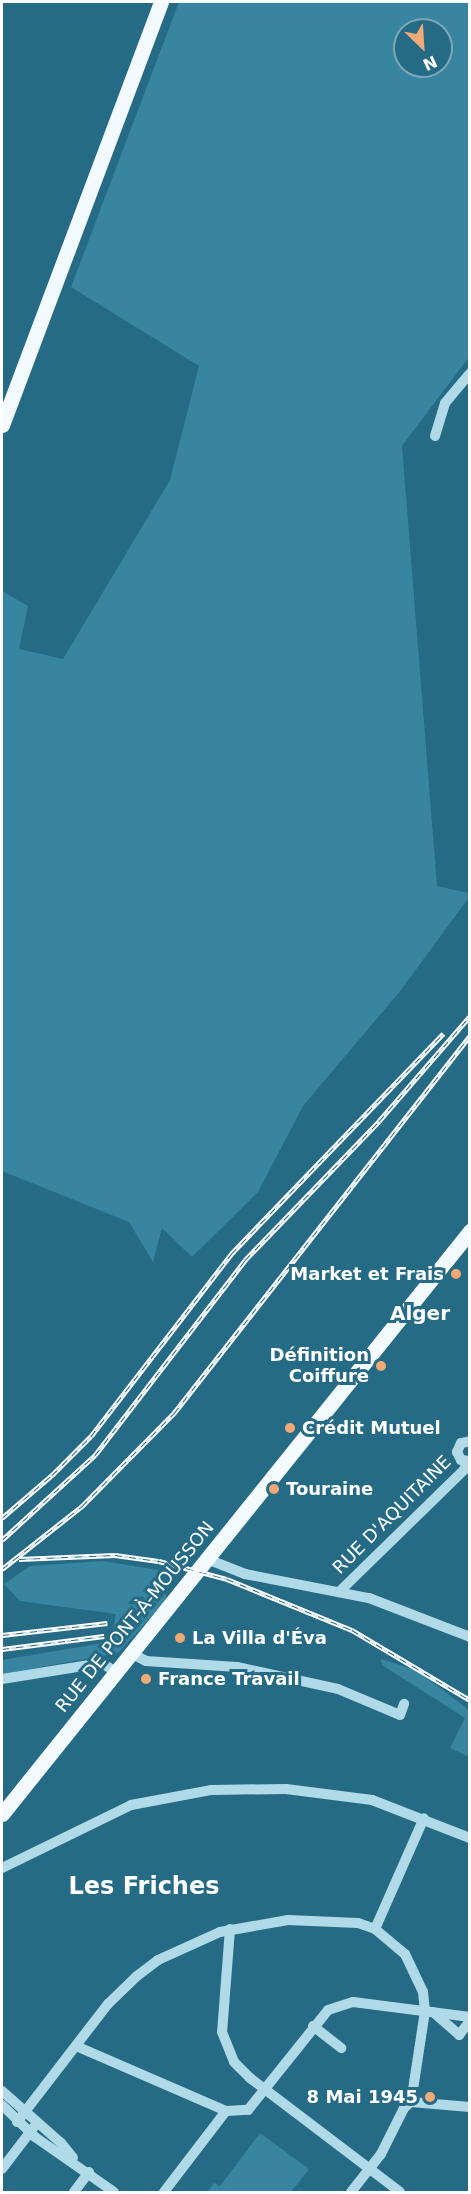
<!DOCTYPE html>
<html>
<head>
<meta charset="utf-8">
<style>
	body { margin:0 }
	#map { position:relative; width:471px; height:2194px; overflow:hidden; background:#266b85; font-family:"DejaVu Sans",sans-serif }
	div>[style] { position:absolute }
	.green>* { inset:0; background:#3885a1 }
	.minor>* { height:10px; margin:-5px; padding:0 5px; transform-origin:5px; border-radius:5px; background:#b1dae8 }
	.major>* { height:15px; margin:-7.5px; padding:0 7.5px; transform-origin:7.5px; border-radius:7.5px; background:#f3fafe }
	.rail>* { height:4.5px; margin-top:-2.25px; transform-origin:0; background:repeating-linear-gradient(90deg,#266b85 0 7px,#fff 0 14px); box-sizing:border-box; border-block:2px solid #fff }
	.dots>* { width:16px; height:16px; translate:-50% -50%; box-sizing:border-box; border:3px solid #266b85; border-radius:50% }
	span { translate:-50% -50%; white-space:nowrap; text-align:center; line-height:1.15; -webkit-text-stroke:6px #266b85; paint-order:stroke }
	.poi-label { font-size:18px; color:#fff; font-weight:700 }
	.right { translate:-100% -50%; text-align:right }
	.left { translate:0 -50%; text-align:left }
	.street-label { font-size:18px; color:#fff }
	.neighbourhood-label { font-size:20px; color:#fff; font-weight:700 }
	.district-label { font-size:24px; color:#fff; font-weight:700 }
	.frame { position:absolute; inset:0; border:3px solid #fff; pointer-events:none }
	.north { position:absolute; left:393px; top:18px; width:60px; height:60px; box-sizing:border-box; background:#266b85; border:2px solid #7da6b6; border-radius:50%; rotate:155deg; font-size:16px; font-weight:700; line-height:24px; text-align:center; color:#fff }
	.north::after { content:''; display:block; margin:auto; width:21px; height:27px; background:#f1aa76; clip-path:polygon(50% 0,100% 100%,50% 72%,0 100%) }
</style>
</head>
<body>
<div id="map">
	<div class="green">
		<i style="clip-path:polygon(evenodd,179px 2px,469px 2px,469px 357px,402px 446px,437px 886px,469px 893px,470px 896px,401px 990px,303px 1106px,258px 1192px,192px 1257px,162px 1228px,153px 1262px,129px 1222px,2px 1171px,2px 591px,28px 606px,19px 649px,63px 659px,170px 480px,199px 366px,71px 287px,179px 2px,405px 30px,441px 30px,441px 66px,405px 66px,405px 30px)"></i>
		<i style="clip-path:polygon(103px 1561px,158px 1570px,167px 1599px,118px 1653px,2px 1674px,2px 1660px,110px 1642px,116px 1614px,20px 1601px,4px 1584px,30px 1566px)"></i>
		<i style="clip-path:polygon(381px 1659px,416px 1670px,469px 1710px,469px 1757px,450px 1748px,465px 1718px,382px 1665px)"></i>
		<i style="clip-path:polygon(260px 2133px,309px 2169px,291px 2192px,207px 2192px,214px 2183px,220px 2186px)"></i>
	</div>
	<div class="minor">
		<i style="left:435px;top:436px;width:34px;rotate:-73deg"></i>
		<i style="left:445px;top:403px;width:39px;rotate:-50deg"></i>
		<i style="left:470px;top:1441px;width:9px;rotate:167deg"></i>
		<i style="left:461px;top:1443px;width:10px;rotate:114deg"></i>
		<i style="left:457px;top:1452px;width:9px;rotate:63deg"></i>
		<i style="left:461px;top:1460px;width:9px;rotate:6deg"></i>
		<i style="left:207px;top:1559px;width:41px;rotate:21.5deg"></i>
		<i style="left:245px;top:1574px;width:126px;rotate:11deg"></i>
		<i style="left:369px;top:1598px;width:108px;rotate:21.1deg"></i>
		<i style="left:340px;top:1591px;width:173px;rotate:-44.3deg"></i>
		<i style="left:464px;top:1470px;width:9px;rotate:-72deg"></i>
		<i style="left:131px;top:1653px;width:17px;rotate:28deg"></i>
		<i style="left:146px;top:1661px;width:91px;rotate:3.8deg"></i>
		<i style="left:237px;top:1667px;width:103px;rotate:12.3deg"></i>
		<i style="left:338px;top:1689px;width:67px;rotate:22.8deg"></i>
		<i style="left:400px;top:1715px;width:12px;rotate:-70deg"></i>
		<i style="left:2px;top:1679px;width:101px;rotate:-9.1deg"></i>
		<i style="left:102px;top:1663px;width:17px;rotate:33deg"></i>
		<i style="left:2px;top:1868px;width:144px;rotate:-26deg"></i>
		<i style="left:131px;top:1805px;width:81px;rotate:-10.6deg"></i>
		<i style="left:211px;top:1790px;width:75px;rotate:-0.8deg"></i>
		<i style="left:286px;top:1789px;width:87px;rotate:7.3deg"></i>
		<i style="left:372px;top:1800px;width:105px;rotate:21.2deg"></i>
		<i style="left:230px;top:1929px;width:103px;rotate:94.4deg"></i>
		<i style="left:222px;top:2032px;width:32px;rotate:68deg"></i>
		<i style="left:234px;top:2062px;width:23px;rotate:45deg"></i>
		<i style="left:250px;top:2078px;width:188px;rotate:37.2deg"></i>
		<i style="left:375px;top:1929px;width:121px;rotate:-66.2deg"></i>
		<i style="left:433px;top:2012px;width:35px;rotate:41deg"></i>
		<i style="left:459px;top:2035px;width:18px;rotate:-52deg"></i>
		<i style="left:313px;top:2026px;width:36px;rotate:38deg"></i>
		<i style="left:76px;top:2046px;width:163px;rotate:23.4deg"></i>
		<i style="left:2px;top:2091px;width:79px;rotate:41.4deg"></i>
		<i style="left:61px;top:2143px;width:19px;rotate:51deg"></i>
		<i style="left:411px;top:2102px;width:59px;rotate:4.8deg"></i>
		<i style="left:2px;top:2105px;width:46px;rotate:44.1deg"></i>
		<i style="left:35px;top:2137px;width:96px;rotate:34.8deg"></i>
		<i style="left:17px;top:2122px;width:149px;rotate:-52.4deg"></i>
		<i style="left:108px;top:2004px;width:40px;rotate:-44deg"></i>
		<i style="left:137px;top:1976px;width:26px;rotate:-37deg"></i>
		<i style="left:158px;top:1960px;width:68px;rotate:-24.3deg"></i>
		<i style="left:220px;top:1932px;width:69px;rotate:-10deg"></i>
		<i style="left:288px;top:1920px;width:70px;rotate:2.5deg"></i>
		<i style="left:358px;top:1923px;width:18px;rotate:19deg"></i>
		<i style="left:375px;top:1929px;width:39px;rotate:40deg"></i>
		<i style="left:405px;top:1954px;width:42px;rotate:64.7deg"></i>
		<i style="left:423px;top:1992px;width:19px;rotate:84deg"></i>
		<i style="left:425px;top:2011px;width:92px;rotate:98.7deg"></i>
		<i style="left:2px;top:2169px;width:53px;rotate:-52.7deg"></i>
		<i style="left:74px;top:2192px;width:25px;rotate:-53deg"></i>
		<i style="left:164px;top:2192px;width:102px;rotate:-52.6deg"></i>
		<i style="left:226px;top:2111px;width:22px;rotate:-3deg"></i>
		<i style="left:248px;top:2110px;width:128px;rotate:-51.3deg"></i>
		<i style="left:328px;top:2010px;width:26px;rotate:-18deg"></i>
		<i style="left:353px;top:2002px;width:118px;rotate:7.3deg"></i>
		<i style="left:351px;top:2192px;width:48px;rotate:-51.7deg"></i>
		<i style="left:381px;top:2154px;width:51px;rotate:-63.4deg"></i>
		<i style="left:404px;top:2108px;width:9px;rotate:-41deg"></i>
	</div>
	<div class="major">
		<i style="left:2px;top:425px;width:452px;rotate:-69.4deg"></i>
		<i style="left:2px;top:1814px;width:748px;rotate:-51.24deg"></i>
	</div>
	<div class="rail">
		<i style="left:2px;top:1518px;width:66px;rotate:-40.7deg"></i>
		<i style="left:52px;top:1475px;width:55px;rotate:-45deg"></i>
		<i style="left:91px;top:1436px;width:230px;rotate:-52.4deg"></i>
		<i style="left:231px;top:1254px;width:306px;rotate:-46.1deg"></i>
		<i style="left:2px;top:1540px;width:126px;rotate:-42.4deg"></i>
		<i style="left:95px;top:1455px;width:246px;rotate:-52.4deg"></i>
		<i style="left:245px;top:1260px;width:193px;rotate:-46deg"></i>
		<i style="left:379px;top:1121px;width:139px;rotate:-49.1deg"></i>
		<i style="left:19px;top:1559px;width:96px;rotate:-2.4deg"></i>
		<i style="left:115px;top:1555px;width:44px;rotate:7.8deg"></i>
		<i style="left:159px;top:1561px;width:70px;rotate:14.8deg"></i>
		<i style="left:227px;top:1579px;width:135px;rotate:22.2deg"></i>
		<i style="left:352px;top:1630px;width:137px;rotate:30.7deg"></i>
		<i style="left:2px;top:1569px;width:102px;rotate:-38.2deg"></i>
		<i style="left:82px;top:1506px;width:131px;rotate:-45.3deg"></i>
		<i style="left:174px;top:1413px;width:479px;rotate:-51.9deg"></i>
		<i style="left:2px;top:1635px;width:106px;rotate:-6.5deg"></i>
		<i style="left:2px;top:1649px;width:103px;rotate:-7.3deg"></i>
	</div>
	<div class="dots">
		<i style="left:456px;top:1274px;background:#f1aa76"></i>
		<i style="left:381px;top:1366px;background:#f1aa76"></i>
		<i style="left:290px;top:1428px;background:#f1aa76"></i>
		<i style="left:274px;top:1489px;background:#f1aa76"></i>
		<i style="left:180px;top:1638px;background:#f1aa76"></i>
		<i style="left:146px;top:1679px;background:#f1aa76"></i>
		<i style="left:430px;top:2097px;background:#f1aa76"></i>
	</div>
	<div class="poi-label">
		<span class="right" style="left:444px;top:1274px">Market et Frais</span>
		<span class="right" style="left:369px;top:1366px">Définition<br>Coiffure</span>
		<span class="left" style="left:302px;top:1428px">Crédit Mutuel</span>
		<span class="left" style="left:286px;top:1489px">Touraine</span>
		<span class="left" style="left:192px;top:1638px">La Villa d'Éva</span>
		<span class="left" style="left:158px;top:1679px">France Travail</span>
		<span class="right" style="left:418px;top:2097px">8 Mai 1945</span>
	</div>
	<div class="street-label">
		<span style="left:392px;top:1515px;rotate:-45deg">RUE D'AQUITAINE</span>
		<span style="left:135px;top:1617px;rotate:-51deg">RUE DE PONT-À-MOUSSON</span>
	</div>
	<div class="neighbourhood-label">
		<span style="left:420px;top:1313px">Alger</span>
	</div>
	<div class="district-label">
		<span style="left:144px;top:1887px">Les Friches</span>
	</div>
	<div class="frame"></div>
	<div class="north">N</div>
</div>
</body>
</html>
